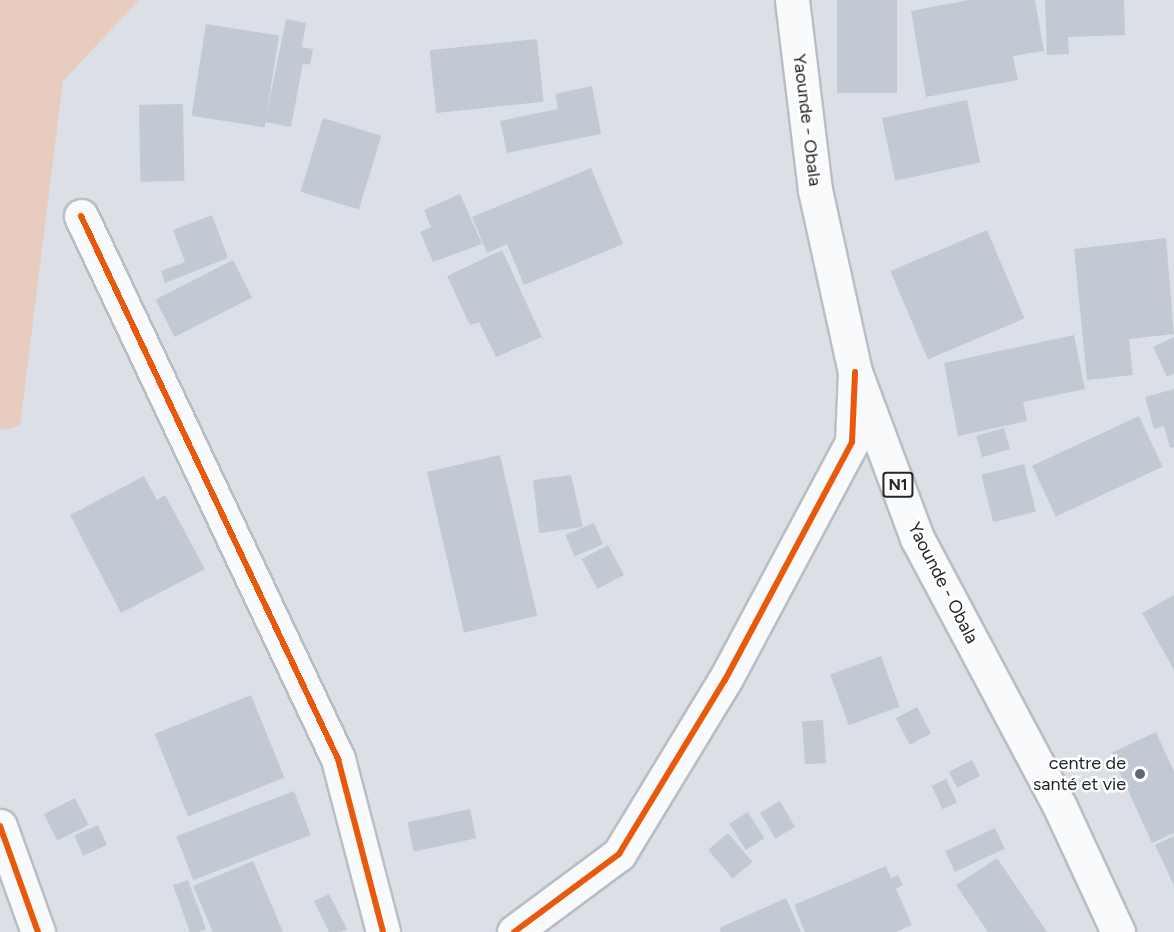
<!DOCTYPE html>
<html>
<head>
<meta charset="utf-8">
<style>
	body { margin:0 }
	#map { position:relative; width:1174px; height:932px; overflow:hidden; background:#dae0e6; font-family:Figtree,sans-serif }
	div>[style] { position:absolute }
	.green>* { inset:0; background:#e9ccc0 }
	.building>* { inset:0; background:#c1cad3; transform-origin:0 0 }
	.roads { filter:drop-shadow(2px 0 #babec3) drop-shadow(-2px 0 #babec3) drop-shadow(0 2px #babec3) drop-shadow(0 -2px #babec3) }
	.street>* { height:33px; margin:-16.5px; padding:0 16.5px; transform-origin:16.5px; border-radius:16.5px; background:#f9fafb }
	.highway>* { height:33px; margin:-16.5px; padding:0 16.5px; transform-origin:16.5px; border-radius:16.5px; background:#f9fafb }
	.cycleway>* { height:6px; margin:-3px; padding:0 3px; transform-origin:3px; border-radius:3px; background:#e8590c }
	.dots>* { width:16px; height:16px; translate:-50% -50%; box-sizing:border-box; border:3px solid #fff; border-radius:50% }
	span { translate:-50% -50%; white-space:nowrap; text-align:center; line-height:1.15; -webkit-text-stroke:5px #fff; paint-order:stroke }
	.shield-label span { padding:2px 4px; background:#fff; border:2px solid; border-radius:4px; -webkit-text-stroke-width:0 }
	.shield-label { font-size:16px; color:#22262a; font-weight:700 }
	.street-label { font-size:18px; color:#22262a }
	.poi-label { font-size:18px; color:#22262a }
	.right { translate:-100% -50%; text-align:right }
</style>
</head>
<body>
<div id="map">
	<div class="green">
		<i style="clip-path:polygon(0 0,139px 0,63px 81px,20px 426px,0 430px)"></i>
	</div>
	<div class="building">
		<i style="left:837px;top:0;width:60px;height:93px"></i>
		<i style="clip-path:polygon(969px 0,1035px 0,1044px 51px,1013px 56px,1018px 80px,926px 97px,911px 11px)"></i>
		<i style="clip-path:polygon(1045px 0,1124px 0,1125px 35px,1068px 37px,1069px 54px,1047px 55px)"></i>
		<i style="clip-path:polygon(286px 19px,306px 23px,302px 47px,313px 49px,310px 65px,303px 63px,291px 127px,265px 122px)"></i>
		<i style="left:206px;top:24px;width:74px;height:93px;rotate:9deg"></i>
		<i style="left:537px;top:39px;width:63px;height:108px;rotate:84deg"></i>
		<i style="clip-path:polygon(592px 86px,601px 134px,507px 153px,500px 121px,558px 109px,555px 94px)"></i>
		<i style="left:967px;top:100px;width:64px;height:87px;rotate:78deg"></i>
		<i style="left:183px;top:104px;width:77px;height:44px;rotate:89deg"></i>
		<i style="left:323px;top:118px;width:61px;height:77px;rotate:17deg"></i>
		<i style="clip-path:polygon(591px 168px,623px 244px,524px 285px,507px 244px,487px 253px,472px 217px)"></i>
		<i style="clip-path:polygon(460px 194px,482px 244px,433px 262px,420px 232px,431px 227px,424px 210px)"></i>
		<i style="clip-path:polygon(212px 215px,228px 258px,165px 283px,161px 271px,185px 262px,173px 230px)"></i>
		<i style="left:987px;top:230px;width:96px;height:105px;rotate:67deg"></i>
		<i style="clip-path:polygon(1166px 238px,1174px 334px,1129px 339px,1133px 375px,1087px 380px,1074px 249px)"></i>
		<i style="clip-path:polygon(502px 250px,542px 337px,496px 357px,479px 322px,470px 325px,447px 276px)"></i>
		<i style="left:233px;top:260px;width:42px;height:87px;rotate:63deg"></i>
		<i style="clip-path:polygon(1074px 335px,1085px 389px,1023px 402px,1027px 421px,958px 436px,944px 363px)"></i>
		<i style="clip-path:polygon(1174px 337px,1174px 373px,1167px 377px,1153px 347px)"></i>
		<i style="clip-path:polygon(1174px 389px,1174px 447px,1170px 448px,1164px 426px,1154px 429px,1145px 397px)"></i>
		<i style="left:1139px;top:416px;width:56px;height:118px;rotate:65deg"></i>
		<i style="left:1004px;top:428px;width:22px;height:29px;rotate:74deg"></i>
		<i style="left:500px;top:455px;width:165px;height:75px;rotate:77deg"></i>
		<i style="left:1024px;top:464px;width:49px;height:44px;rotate:76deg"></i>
		<i style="clip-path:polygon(571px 475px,583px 527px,539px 533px,533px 480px)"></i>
		<i style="clip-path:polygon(144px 476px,157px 500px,165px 495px,205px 569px,121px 613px,70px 515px)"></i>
		<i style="left:594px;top:523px;width:23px;height:31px;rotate:67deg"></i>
		<i style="left:608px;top:545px;width:34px;height:30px;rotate:62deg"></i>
		<i style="clip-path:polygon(1174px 595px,1174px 670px,1142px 613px)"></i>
		<i style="left:881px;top:656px;width:54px;height:54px;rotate:70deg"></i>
		<i style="left:251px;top:695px;width:89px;height:104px;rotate:68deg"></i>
		<i style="left:917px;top:707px;width:30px;height:24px;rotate:62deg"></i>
		<i style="left:823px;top:720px;width:43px;height:21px;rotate:86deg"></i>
		<i style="clip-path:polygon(1156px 732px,1174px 772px,1174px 833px,1152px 843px,1111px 753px)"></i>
		<i style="left:972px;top:760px;width:18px;height:26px;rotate:63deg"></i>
		<i style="left:946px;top:779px;width:26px;height:16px;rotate:65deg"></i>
		<i style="left:294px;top:791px;width:47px;height:126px;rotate:69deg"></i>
		<i style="left:75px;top:798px;width:30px;height:35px;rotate:63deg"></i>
		<i style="left:780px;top:801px;width:30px;height:23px;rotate:60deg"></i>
		<i style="left:470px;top:809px;width:30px;height:64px;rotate:78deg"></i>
		<i style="left:748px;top:812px;width:31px;height:22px;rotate:58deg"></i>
		<i style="left:98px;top:825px;width:22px;height:26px;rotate:66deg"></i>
		<i style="left:995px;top:828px;width:23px;height:55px;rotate:65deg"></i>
		<i style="left:728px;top:833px;width:38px;height:26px;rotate:50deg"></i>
		<i style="clip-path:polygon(1174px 836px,1174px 886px,1155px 845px)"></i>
		<i style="clip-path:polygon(997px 858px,1047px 932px,988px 932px,956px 885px)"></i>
		<i style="clip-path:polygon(253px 861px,283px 932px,213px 932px,193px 886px)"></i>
		<i style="clip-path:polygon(886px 866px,891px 878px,898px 875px,903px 885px,896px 889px,912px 925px,896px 932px,805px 932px,794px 905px)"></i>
		<i style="clip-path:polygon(188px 880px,206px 929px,199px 932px,190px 932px,173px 885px)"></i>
		<i style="clip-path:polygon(329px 894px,347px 929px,341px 932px,329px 932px,314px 901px)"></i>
		<i style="clip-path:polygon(786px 898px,801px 932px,721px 932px,719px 928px)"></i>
	</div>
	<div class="roads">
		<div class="street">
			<i style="left:81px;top:216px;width:601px;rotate:64.67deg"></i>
			<i style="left:338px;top:759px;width:179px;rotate:75.4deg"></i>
			<i style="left:0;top:826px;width:113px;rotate:70.3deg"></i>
			<i style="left:514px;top:932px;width:131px;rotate:-36.6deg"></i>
			<i style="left:619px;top:854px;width:204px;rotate:-58.7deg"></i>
			<i style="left:725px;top:680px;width:270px;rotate:-61.9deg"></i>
			<i style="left:852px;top:442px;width:70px;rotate:-87.5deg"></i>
		</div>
		<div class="highway">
			<i style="left:792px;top:0;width:191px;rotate:83.1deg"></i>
			<i style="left:815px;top:190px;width:186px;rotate:77.6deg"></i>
			<i style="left:855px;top:372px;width:177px;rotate:69.5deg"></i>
			<i style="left:917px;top:538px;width:305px;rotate:62deg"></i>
			<i style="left:1060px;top:807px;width:138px;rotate:65.1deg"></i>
		</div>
	</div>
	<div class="cycleway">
		<i style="left:81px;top:216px;width:601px;rotate:64.67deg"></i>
		<i style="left:338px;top:759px;width:179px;rotate:75.4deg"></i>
		<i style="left:0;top:826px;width:113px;rotate:70.3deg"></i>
		<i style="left:514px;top:932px;width:131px;rotate:-36.6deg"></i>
		<i style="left:619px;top:854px;width:204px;rotate:-58.7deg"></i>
		<i style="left:725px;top:680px;width:270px;rotate:-61.9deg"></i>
		<i style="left:852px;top:442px;width:70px;rotate:-87.5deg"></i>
	</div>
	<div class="dots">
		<i style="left:1140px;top:774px;background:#62676c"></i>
	</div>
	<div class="shield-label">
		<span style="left:898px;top:485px">N1</span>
	</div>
	<div class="street-label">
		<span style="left:807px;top:120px;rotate:83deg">Yaounde - Obala</span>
		<span style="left:943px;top:583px;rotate:63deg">Yaounde - Obala</span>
	</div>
	<div class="poi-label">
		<span class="right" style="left:1126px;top:774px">centre de<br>santé et vie</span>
	</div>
</div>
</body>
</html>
